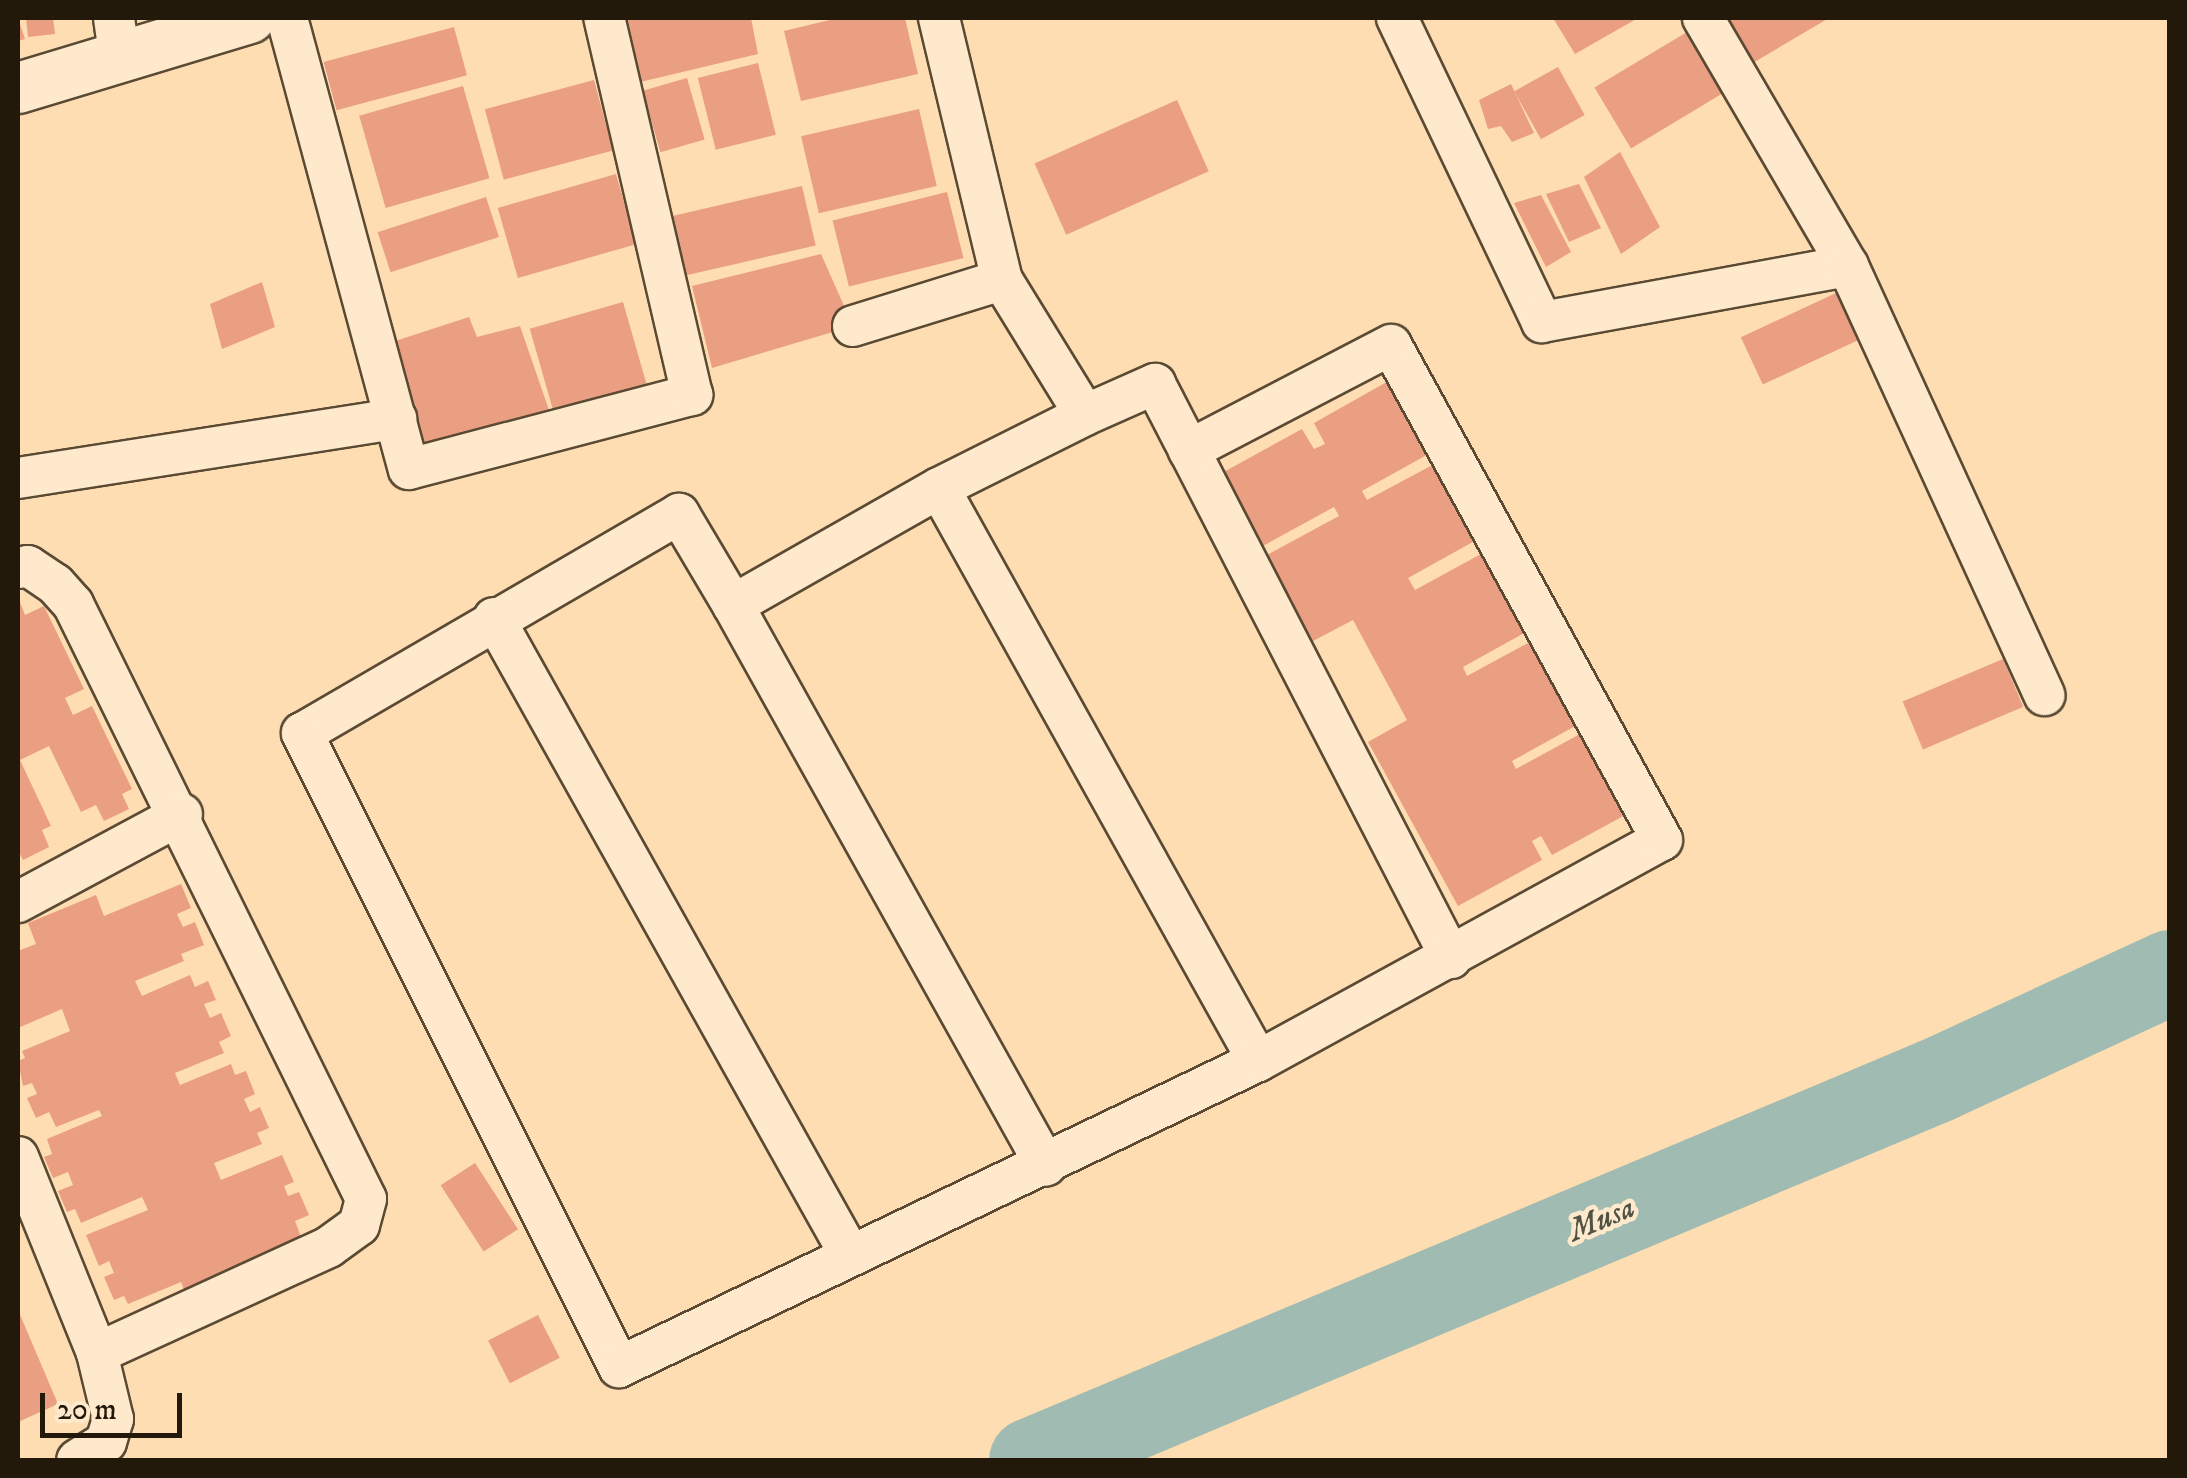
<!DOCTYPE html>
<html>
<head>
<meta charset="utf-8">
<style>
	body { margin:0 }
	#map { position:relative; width:2187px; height:1478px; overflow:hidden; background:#fdddb1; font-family:"IM FELL DW Pica",serif }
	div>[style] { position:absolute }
	.river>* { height:85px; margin:-42.5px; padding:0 42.5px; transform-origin:42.5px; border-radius:42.5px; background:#a0bbb1 }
	.building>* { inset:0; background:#ea9f82; transform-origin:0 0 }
	.roads { filter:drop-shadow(2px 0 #5a4a34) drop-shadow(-2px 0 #5a4a34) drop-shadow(0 2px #5a4a34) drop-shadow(0 -2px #5a4a34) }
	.minor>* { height:40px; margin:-20px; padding:0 20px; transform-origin:20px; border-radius:20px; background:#fee9cc }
	.tertiary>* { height:50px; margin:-25px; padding:0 25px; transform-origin:25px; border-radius:25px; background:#fee9cc }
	span { translate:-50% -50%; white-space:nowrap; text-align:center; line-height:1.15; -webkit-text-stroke:9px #fee9cc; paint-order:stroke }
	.water-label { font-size:32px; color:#4f5245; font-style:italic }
	.frame { position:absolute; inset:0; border:20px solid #23190b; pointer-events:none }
	.scale { position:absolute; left:40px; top:1393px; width:142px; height:45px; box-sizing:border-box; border:5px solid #23190b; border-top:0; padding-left:12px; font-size:30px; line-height:35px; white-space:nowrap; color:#23190b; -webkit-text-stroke:8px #fee9cc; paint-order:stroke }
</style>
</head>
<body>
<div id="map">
	<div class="river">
		<i style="left:1031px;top:1460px;width:982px;rotate:-22.78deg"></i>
		<i style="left:1936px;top:1080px;width:258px;rotate:-24.8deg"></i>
	</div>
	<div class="building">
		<i style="clip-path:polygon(18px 18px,25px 39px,18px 41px)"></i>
		<i style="clip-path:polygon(26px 18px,53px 18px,55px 34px,28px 37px)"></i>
		<i style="clip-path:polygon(620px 18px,751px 18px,758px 54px,636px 83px)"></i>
		<i style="clip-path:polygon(838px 18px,905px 18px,918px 74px,801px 101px,784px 31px)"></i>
		<i style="clip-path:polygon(1553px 18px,1638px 18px,1575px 54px)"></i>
		<i style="clip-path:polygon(1718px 18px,1829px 18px,1746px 67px)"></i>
		<i style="left:454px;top:27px;width:50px;height:135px;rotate:75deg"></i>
		<i style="left:1687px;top:32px;width:71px;height:108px;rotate:59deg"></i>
		<i style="left:758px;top:63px;width:74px;height:62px;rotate:76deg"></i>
		<i style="left:1558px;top:67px;width:55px;height:50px;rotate:61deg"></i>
		<i style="left:687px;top:78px;width:64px;height:46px;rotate:74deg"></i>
		<i style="left:594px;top:80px;width:73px;height:113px;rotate:75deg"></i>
		<i style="clip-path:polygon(1511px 84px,1534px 133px,1512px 142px,1501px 126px,1488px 129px,1479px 100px)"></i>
		<i style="left:463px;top:86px;width:96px;height:108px;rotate:74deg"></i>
		<i style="left:1177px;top:100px;width:78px;height:156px;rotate:66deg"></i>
		<i style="left:919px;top:109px;width:79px;height:121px;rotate:77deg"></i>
		<i style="clip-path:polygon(1620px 152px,1660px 227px,1621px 254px,1584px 177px)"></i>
		<i style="left:616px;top:174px;width:73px;height:123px;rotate:74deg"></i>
		<i style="clip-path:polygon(1579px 184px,1601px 228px,1569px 242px,1546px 194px)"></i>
		<i style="left:802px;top:186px;width:61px;height:134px;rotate:77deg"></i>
		<i style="left:947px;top:192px;width:68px;height:118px;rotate:76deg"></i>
		<i style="clip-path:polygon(1541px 195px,1571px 252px,1546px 267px,1514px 203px)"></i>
		<i style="left:486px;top:197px;width:42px;height:114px;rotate:72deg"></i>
		<i style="clip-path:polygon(821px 254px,853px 326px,712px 368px,692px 286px)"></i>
		<i style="clip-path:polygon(262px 282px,275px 327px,222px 349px,210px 304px)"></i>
		<i style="left:1836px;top:293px;width:52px;height:105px;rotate:65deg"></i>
		<i style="left:623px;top:302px;width:92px;height:97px;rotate:74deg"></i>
		<i style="clip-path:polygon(469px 317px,477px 337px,520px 326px,550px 413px,418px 455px,386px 344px)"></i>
		<i style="clip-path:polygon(1392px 379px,1432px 452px,1362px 491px,1367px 500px,1438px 462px,1480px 538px,1408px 578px,1415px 590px,1492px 548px,1535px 627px,1463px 667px,1467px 676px,1541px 636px,1586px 720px,1512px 761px,1516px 769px,1591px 728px,1636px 809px,1552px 855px,1541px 836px,1532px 841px,1542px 860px,1458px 906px,1368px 742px,1407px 720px,1353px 620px,1313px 641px,1265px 556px,1339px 516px,1334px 507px,1261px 547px,1220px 474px,1302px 429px,1314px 449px,1325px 444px,1314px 423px)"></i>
		<i style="clip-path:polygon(18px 597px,25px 615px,44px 606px,84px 689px,65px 698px,73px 715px,92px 706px,132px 789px,122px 794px,129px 809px,104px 821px,96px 805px,81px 812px,49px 746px,20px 760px,51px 826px,42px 830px,49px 847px,23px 860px,18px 850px)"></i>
		<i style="left:2003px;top:659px;width:52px;height:109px;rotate:67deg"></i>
		<i style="clip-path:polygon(181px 884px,191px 908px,177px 914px,183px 927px,195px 922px,204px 945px,181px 954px,184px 961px,135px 981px,142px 996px,190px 975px,195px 987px,208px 981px,216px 1000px,204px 1004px,210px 1018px,221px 1013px,231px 1036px,219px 1042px,224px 1053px,175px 1073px,180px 1085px,231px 1064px,235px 1075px,246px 1071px,255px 1094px,244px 1099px,250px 1112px,260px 1107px,269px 1128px,257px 1133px,262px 1144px,214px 1163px,221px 1180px,282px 1155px,294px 1182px,284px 1186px,288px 1196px,299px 1192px,309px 1215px,295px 1221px,301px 1237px,258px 1255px,262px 1263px,186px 1295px,181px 1282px,128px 1304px,124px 1296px,114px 1300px,104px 1277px,114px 1273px,109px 1261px,99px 1266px,86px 1235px,148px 1210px,142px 1197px,81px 1223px,75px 1209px,67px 1212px,58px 1191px,73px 1185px,68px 1172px,53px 1178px,44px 1157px,52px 1154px,47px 1139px,102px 1116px,99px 1110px,56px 1127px,49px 1112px,36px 1118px,27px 1098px,37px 1094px,32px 1083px,23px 1086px,18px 1061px,25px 1058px,22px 1051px,70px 1031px,62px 1009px,18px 1028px,18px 951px,36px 944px,28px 923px,96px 895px,104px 916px)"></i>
		<i style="left:475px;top:1163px;width:79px;height:41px;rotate:57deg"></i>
		<i style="clip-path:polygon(18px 1310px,58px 1404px,18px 1422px)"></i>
		<i style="left:538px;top:1315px;width:48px;height:56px;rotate:63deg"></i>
	</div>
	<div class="roads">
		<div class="minor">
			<i style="left:114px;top:18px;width:35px;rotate:82deg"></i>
			<i style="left:287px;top:18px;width:467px;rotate:74.9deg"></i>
			<i style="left:409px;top:469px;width:293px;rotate:-14.7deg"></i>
			<i style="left:692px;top:395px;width:387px;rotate:-103.1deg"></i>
			<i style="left:939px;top:18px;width:269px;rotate:76.5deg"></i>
			<i style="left:1002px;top:280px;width:158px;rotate:58.4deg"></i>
			<i style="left:1085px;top:415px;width:77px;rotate:-23.9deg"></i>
			<i style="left:1155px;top:384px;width:646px;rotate:62.72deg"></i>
			<i style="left:1397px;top:18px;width:337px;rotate:64.5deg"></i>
			<i style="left:1542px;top:322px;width:311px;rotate:-10.4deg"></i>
			<i style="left:1703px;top:18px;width:287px;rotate:59.7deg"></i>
			<i style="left:1848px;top:266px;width:472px;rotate:65.4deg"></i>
			<i style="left:853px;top:326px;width:156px;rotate:-17.2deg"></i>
			<i style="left:1085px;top:415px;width:163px;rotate:153.4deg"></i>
			<i style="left:939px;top:488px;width:656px;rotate:60.89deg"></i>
			<i style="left:18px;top:478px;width:383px;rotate:-8.9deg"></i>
			<i style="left:939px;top:488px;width:237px;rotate:150.4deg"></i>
			<i style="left:733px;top:605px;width:106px;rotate:-120.7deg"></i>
			<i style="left:679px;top:514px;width:436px;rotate:149.8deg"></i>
			<i style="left:302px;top:733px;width:709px;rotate:63.43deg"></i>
			<i style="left:619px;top:1367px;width:708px;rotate:-25.59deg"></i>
			<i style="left:1258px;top:1061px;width:460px;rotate:-28.7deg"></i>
			<i style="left:1662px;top:840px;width:564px;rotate:-118.7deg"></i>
			<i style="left:1391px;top:345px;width:228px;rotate:152.5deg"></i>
			<i style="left:18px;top:568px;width:10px;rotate:-11deg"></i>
			<i style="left:28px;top:566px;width:32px;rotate:34deg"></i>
			<i style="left:55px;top:584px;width:27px;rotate:48deg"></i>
			<i style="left:73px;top:604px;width:663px;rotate:63.78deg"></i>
			<i style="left:366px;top:1199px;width:27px;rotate:105deg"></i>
			<i style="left:359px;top:1225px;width:37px;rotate:144deg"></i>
			<i style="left:329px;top:1247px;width:255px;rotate:155.4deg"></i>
			<i style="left:733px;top:605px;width:642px;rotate:60.84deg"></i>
			<i style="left:494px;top:618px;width:727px;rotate:60.79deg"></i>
			<i style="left:18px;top:902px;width:186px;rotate:-28.2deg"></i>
			<i style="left:18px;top:1157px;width:211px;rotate:68deg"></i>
			<i style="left:97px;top:1353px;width:68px;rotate:76.4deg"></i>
			<i style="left:113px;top:1419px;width:24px;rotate:107deg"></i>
			<i style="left:106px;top:1442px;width:34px;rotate:148deg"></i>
		</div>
		<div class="tertiary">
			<i style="left:18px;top:88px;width:242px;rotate:-16.8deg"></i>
		</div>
	</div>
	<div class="water-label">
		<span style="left:1602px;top:1220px;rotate:-23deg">Musa</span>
	</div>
	<div class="frame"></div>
	<div class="scale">20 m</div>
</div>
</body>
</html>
